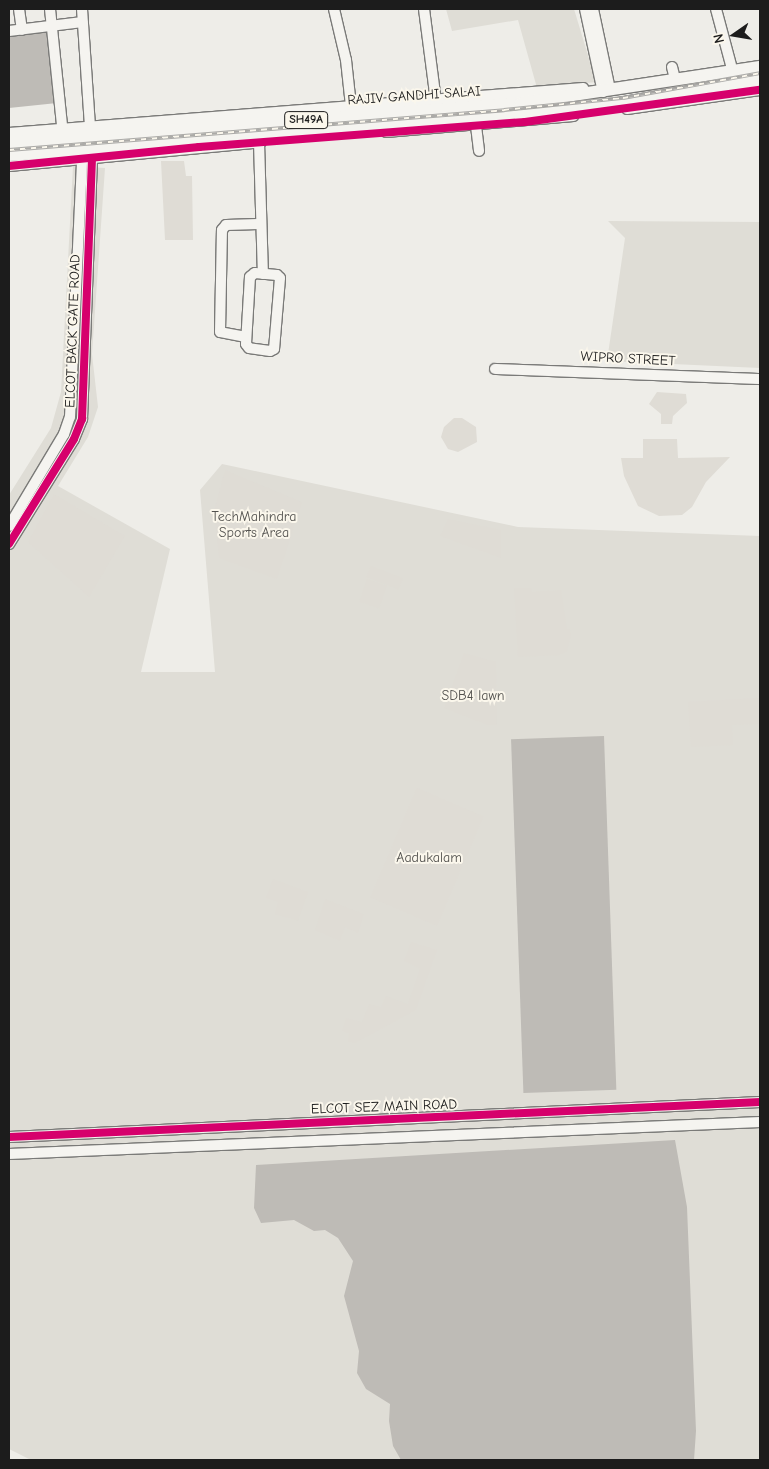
<!DOCTYPE html>
<html>
<head>
<meta charset="utf-8">
<style>
	body { margin:0 }
	#map { position:relative; width:769px; height:1469px; overflow:hidden; background:#eeede8; font-family:"Comic Neue",sans-serif }
	div>[style] { position:absolute }
	.built>* { inset:0; background:#dfddd6 }
	.green>* { inset:0; background:#dfdcd5; transform-origin:0 0 }
	.water>* { inset:0; background:#bebbb6; transform-origin:0 0 }
	.roads { filter:drop-shadow(1px 0 #7a7a78) drop-shadow(-1px 0 #7a7a78) drop-shadow(0 1px #7a7a78) drop-shadow(0 -1px #7a7a78) }
	.minor>* { height:10px; margin:-5px; padding:0 5px; transform-origin:5px; border-radius:5px; background:#f5f4f0 }
	.major>* { height:12px; margin:-6px; padding:0 6px; transform-origin:6px; border-radius:6px; background:#f5f4f0 }
	.rail>* { height:4px; margin-top:-2px; transform-origin:0; background:repeating-linear-gradient(90deg,#fbf7ec 0 5.5px,#abaaa7 0 11px); box-sizing:border-box; border-block:1px solid #abaaa7 }
	.cycleway>* { height:8px; margin:-4px; padding:0 4px; transform-origin:4px; border-radius:4px; background:#d6006c }
	span { translate:-50% -50%; white-space:nowrap; text-align:center; line-height:1.15; -webkit-text-stroke:4px #fbf7ec; paint-order:stroke }
	.shield-label span { padding:1px 4px; background:#fbf7ec; border:1px solid; border-radius:4px; -webkit-text-stroke-width:0 }
	.shield-label { font-size:12px; color:#1c1c1c; font-weight:700 }
	.street-label { font-size:14px; color:#1c1c1c }
	.park-label { font-size:14px; color:#53524f }
	.frame { position:absolute; inset:0; border:10px solid #1c1c1c; pointer-events:none }
	.north { position:absolute; left:709px; top:10px; width:50px; height:50px; -webkit-text-stroke:4px #fbf7ec; paint-order:stroke; rotate:257deg; font-size:14px; font-weight:700; line-height:20px; text-align:center; color:#1c1c1c }
	.north::after { content:''; display:block; margin:auto; width:18px; height:22px; background:#1c1c1c; clip-path:polygon(50% 0,100% 100%,50% 72%,0 100%) }
</style>
</head>
<body>
<div id="map">
	<div class="built">
		<i style="clip-path:polygon(446px 9px,574px 9px,596px 82px,537px 88px,518px 20px,452px 31px)"></i>
		<i style="clip-path:polygon(73px 166px,105px 168px,92px 354px,98px 407px,88px 437px,58px 486px,170px 549px,141px 672px,215px 672px,200px 490px,222px 464px,518px 527px,760px 536px,760px 1460px,31px 1460px,9px 1449px,9px 495px,51px 428px,61px 392px)"></i>
		<i style="clip-path:polygon(608px 221px,760px 222px,760px 368px,607px 361px,625px 238px)"></i>
	</div>
	<div class="green">
		<i style="clip-path:polygon(161px 161px,184px 161px,186px 176px,192px 176px,193px 240px,165px 240px)"></i>
		<i style="clip-path:polygon(657px 392px,686px 394px,687px 403px,673px 416px,672px 424px,661px 424px,661px 414px,649px 404px)"></i>
		<i style="clip-path:polygon(454px 418px,462px 418px,476px 427px,477px 442px,458px 452px,448px 449px,441px 437px,444px 427px)"></i>
		<i style="clip-path:polygon(643px 439px,677px 439px,678px 458px,730px 457px,706px 482px,692px 507px,682px 515px,659px 516px,638px 506px,624px 476px,621px 458px,643px 458px)"></i>
		<i style="clip-path:polygon(225px 470px,302px 502px,277px 579px,219px 558px,214px 511px)"></i>
		<i style="clip-path:polygon(54px 494px,125px 536px,89px 597px,28px 542px)"></i>
		<i style="clip-path:polygon(448px 519px,501px 530px,501px 558px,440px 536px)"></i>
		<i style="left:371px;top:566px;width:34px;height:12px;rotate:21deg"></i>
		<i style="left:367px;top:579px;width:21px;height:24px;rotate:19deg"></i>
		<i style="clip-path:polygon(514px 588px,531px 588px,532px 592px,561px 590px,567px 629px,570px 629px,571px 635px,567px 651px,560px 655px,518px 657px)"></i>
		<i style="clip-path:polygon(464px 653px,496px 662px,497px 725px,488px 725px,444px 708px)"></i>
		<i style="clip-path:polygon(760px 698px,760px 724px,732px 725px,733px 745px,691px 747px,688px 702px)"></i>
		<i style="left:417px;top:788px;width:72px;height:119px;rotate:23deg"></i>
		<i style="clip-path:polygon(273px 879px,308px 892px,298px 921px,275px 914px,278px 902px,266px 898px)"></i>
		<i style="clip-path:polygon(325px 899px,364px 914px,358px 933px,345px 927px,340px 941px,315px 930px)"></i>
		<i style="clip-path:polygon(411px 942px,437px 950px,416px 1010px,355px 1043px,348px 1041px,349px 1034px,342px 1030px,346px 1018px,362px 1022px,369px 1004px,381px 1007px,386px 996px,408px 1004px,420px 969px,404px 961px)"></i>
	</div>
	<div class="water">
		<i style="clip-path:polygon(50px 30px,57px 103px,9px 108px,9px 34px)"></i>
		<i style="left:604px;top:736px;width:354px;height:93px;rotate:88deg"></i>
		<i style="clip-path:polygon(675px 1140px,687px 1207px,696px 1431px,694px 1460px,401px 1460px,393px 1446px,389px 1421px,390px 1404px,366px 1389px,357px 1373px,359px 1351px,344px 1296px,353px 1261px,338px 1238px,325px 1230px,314px 1231px,294px 1220px,261px 1223px,254px 1208px,256px 1165px)"></i>
	</div>
	<div class="roads">
		<div class="minor">
			<i style="left:19px;top:9px;width:21px;rotate:82deg"></i>
			<i style="left:50px;top:9px;width:127px;rotate:84.1deg"></i>
			<i style="left:82px;top:9px;width:118px;rotate:86.1deg"></i>
			<i style="left:334px;top:9px;width:52px;rotate:76.8deg"></i>
			<i style="left:346px;top:60px;width:55px;rotate:83.8deg"></i>
			<i style="left:424px;top:9px;width:93px;rotate:82.6deg"></i>
			<i style="left:585px;top:9px;width:85px;rotate:77.8deg"></i>
			<i style="left:593px;top:9px;width:78px;rotate:78.1deg"></i>
			<i style="left:716px;top:9px;width:58px;rotate:75deg"></i>
			<i style="left:9px;top:31px;width:74px;rotate:-7deg"></i>
			<i style="left:672px;top:67px;width:8px;rotate:76deg"></i>
			<i style="left:627px;top:109px;width:134px;rotate:-8.1deg"></i>
			<i style="left:476px;top:126px;width:25px;rotate:83deg"></i>
			<i style="left:386px;top:132px;width:188px;rotate:-4.9deg"></i>
			<i style="left:9px;top:133px;width:576px;rotate:-4.48deg"></i>
			<i style="left:259px;top:142px;width:132px;rotate:88.3deg"></i>
			<i style="left:9px;top:166px;width:253px;rotate:-5.4deg"></i>
			<i style="left:255px;top:273px;width:22px;rotate:5deg"></i>
			<i style="left:277px;top:275px;width:4px;rotate:45deg"></i>
			<i style="left:280px;top:278px;width:71px;rotate:94.8deg"></i>
			<i style="left:274px;top:349px;width:4px;rotate:153deg"></i>
			<i style="left:270px;top:351px;width:21px;rotate:-172deg"></i>
			<i style="left:249px;top:348px;width:5px;rotate:-127deg"></i>
			<i style="left:246px;top:344px;width:67px;rotate:-86.6deg"></i>
			<i style="left:250px;top:277px;width:6px;rotate:-39deg"></i>
			<i style="left:246px;top:337px;width:26px;rotate:-169deg"></i>
			<i style="left:220px;top:332px;width:102px;rotate:-88.9deg"></i>
			<i style="left:222px;top:230px;width:6px;rotate:-51deg"></i>
			<i style="left:226px;top:225px;width:32px;rotate:-2deg"></i>
			<i style="left:495px;top:369px;width:265px;rotate:2.2deg"></i>
			<i style="left:9px;top:526px;width:107px;rotate:-59.1deg"></i>
			<i style="left:64px;top:434px;width:18px;rotate:-71deg"></i>
			<i style="left:70px;top:417px;width:256px;rotate:-87.3deg"></i>
			<i style="left:9px;top:544px;width:123px;rotate:-58.2deg"></i>
			<i style="left:74px;top:439px;width:22px;rotate:-68deg"></i>
			<i style="left:82px;top:419px;width:260px;rotate:-87.8deg"></i>
			<i style="left:9px;top:1137px;width:752px;rotate:-2.67deg"></i>
			<i style="left:9px;top:1154px;width:752px;rotate:-2.44deg"></i>
		</div>
		<div class="major">
			<i style="left:9px;top:143px;width:514px;rotate:-4.47deg"></i>
			<i style="left:521px;top:103px;width:242px;rotate:-8.6deg"></i>
			<i style="left:9px;top:155px;width:501px;rotate:-4.35deg"></i>
			<i style="left:509px;top:117px;width:99px;rotate:-6.4deg"></i>
			<i style="left:607px;top:106px;width:155px;rotate:-9.6deg"></i>
		</div>
	</div>
	<div class="rail">
		<i style="left:9px;top:150px;width:497px;rotate:-4.6deg"></i>
		<i style="left:504px;top:110px;width:120px;rotate:-5.8deg"></i>
		<i style="left:623px;top:98px;width:139px;rotate:-10.3deg"></i>
	</div>
	<div class="cycleway">
		<i style="left:9px;top:166px;width:191px;rotate:-5.7deg"></i>
		<i style="left:199px;top:147px;width:327px;rotate:-4.4deg"></i>
		<i style="left:525px;top:122px;width:237px;rotate:-7.8deg"></i>
		<i style="left:9px;top:544px;width:123px;rotate:-58.2deg"></i>
		<i style="left:74px;top:439px;width:22px;rotate:-68deg"></i>
		<i style="left:82px;top:419px;width:260px;rotate:-87.8deg"></i>
		<i style="left:9px;top:1137px;width:752px;rotate:-2.67deg"></i>
	</div>
	<div class="shield-label">
		<span style="left:306px;top:120px">SH49A</span>
	</div>
	<div class="street-label">
		<span style="left:414px;top:96px;rotate:-4deg">RAJIV GANDHI SALAI</span>
		<span style="left:73px;top:331px;rotate:-88deg">ELCOT BACK GATE ROAD</span>
		<span style="left:628px;top:359px;rotate:3deg">WIPRO STREET</span>
		<span style="left:384px;top:1107px;rotate:-2deg">ELCOT SEZ MAIN ROAD</span>
	</div>
	<div class="park-label">
		<span style="left:254px;top:525px">TechMahindra<br>Sports Area</span>
		<span style="left:473px;top:696px">SDB4 lawn</span>
		<span style="left:429px;top:858px">Aadukalam</span>
	</div>
	<div class="frame"></div>
	<div class="north">N</div>
</div>
</body>
</html>
